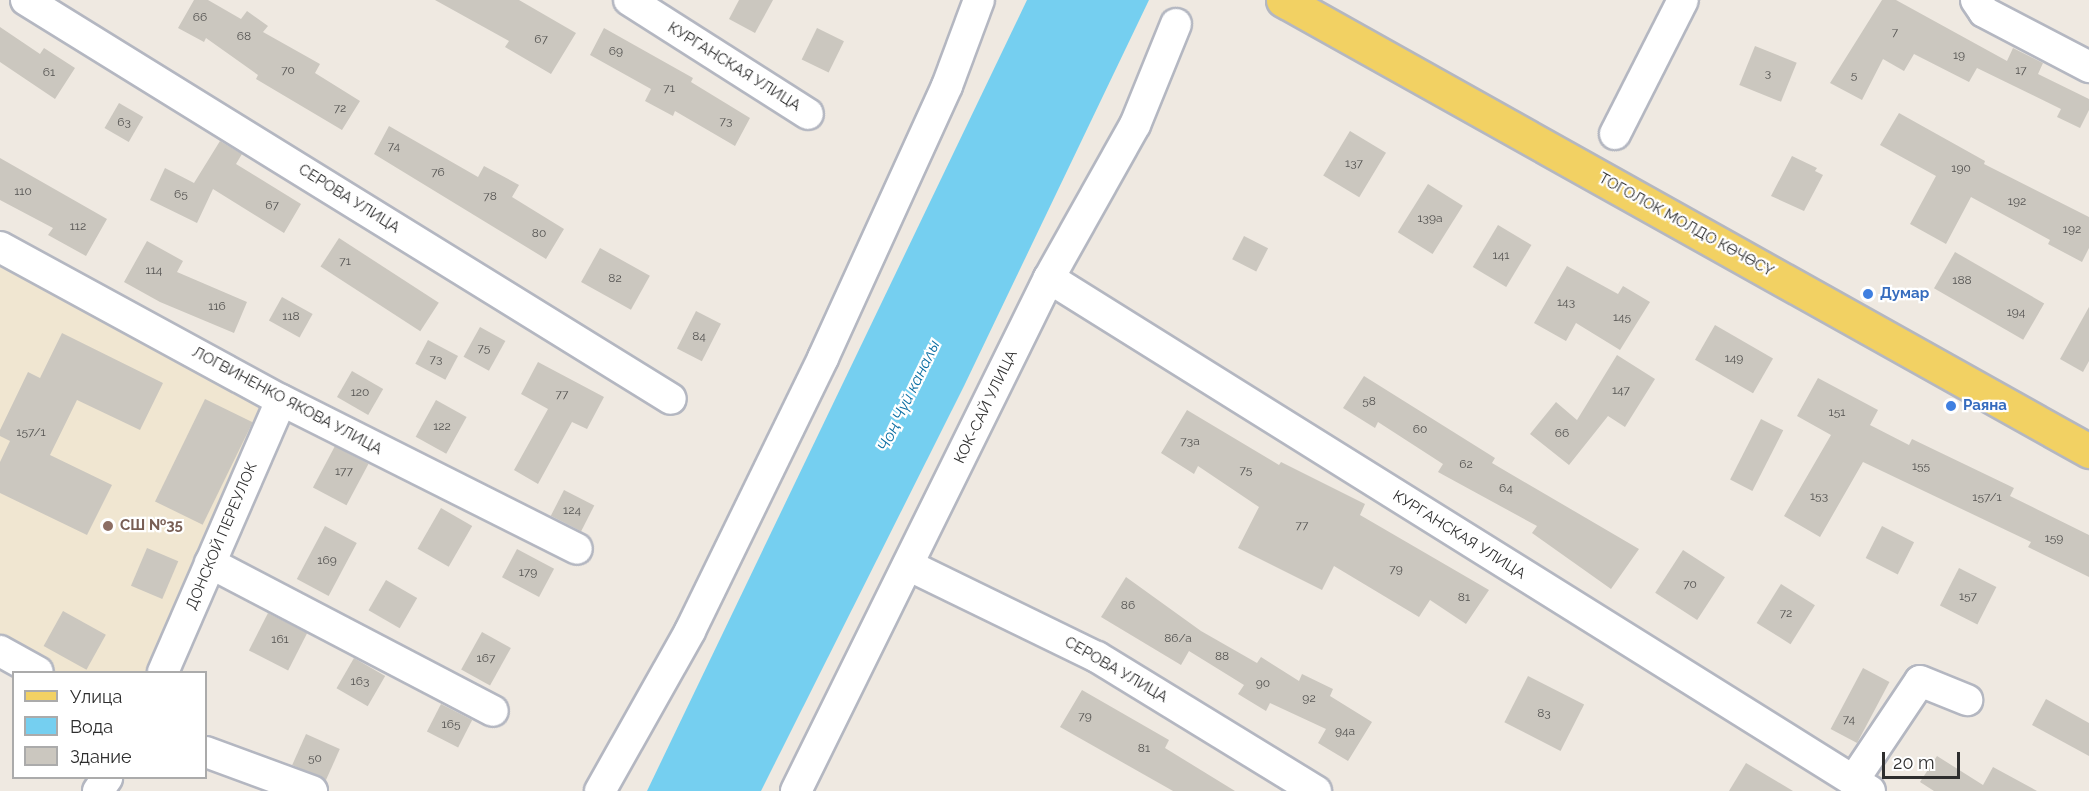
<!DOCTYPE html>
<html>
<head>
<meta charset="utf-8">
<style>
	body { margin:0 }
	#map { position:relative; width:2089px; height:791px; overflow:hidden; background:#efe9e1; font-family:Raleway,sans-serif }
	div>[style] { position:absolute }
	.education>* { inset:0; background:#f0e6d1 }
	.water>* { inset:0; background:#75cff0 }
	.building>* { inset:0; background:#cbc7bf; transform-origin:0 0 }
	.roads { filter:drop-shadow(2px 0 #b4b7c1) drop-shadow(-2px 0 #b4b7c1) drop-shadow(0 2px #b4b7c1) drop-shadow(0 -2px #b4b7c1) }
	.minor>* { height:30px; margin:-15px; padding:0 15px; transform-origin:15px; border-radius:15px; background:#fff }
	.major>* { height:33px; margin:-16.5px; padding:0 16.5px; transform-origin:16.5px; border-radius:16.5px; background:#f2d163 }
	.dots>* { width:16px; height:16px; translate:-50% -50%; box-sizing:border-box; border:3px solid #fff; border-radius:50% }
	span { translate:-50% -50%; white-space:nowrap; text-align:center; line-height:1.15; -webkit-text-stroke:4.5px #fff; paint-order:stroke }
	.number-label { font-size:12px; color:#555452 }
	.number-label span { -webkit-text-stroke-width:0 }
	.street-label { font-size:15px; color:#2e2e2e }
	.shop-label { font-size:15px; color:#366cbe; font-weight:700 }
	.left { translate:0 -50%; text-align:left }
	.education-label { font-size:15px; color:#785e54; font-weight:700 }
	.water-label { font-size:16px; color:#0d6fa3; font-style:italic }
	.legend { position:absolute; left:12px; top:671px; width:195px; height:108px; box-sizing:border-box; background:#fff; border:2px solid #ababab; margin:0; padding:8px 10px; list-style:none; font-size:18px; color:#2e2e2e }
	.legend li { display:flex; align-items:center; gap:12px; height:30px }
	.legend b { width:30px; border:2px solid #ababab }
	.scale { position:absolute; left:1882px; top:752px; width:78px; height:27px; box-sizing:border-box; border:3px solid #2e2e2e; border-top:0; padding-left:8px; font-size:18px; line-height:21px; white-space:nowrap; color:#2e2e2e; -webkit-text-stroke:4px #fff; paint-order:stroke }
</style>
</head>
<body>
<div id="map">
	<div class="education">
		<i style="clip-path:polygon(0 265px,268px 409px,151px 672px,52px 672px,0 642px)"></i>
	</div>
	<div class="water">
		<i style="clip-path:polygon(1027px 0,1149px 0,964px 386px,761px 791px,647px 791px)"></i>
	</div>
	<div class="building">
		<i style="clip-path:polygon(194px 0,208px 0,241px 19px,247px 11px,268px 26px,263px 32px,320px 64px,315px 73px,360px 101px,342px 130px,256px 79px,258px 75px,206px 38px,204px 42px,178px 28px)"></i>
		<i style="clip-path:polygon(435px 0,519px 0,576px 33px,551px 74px,505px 47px,509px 41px)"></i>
		<i style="clip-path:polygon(739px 0,773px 0,755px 33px,729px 19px)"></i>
		<i style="clip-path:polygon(1882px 0,1896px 0,2007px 61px,2013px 48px,2043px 63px,2038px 74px,2089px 99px,2089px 110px,2080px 128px,2057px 117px,2061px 109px,1977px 68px,1969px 82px,1914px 54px,1904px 71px,1883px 59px,1862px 100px,1830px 83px)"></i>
		<i style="clip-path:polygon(0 27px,40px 54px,44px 48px,75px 68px,55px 99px,0 62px)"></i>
		<i style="clip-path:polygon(604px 28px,693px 78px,691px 82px,750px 118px,735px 146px,675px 111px,673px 116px,645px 101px,651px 89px,590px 55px)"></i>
		<i style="left:817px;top:28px;width:30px;height:35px;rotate:26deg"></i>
		<i style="left:1755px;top:46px;width:45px;height:42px;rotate:22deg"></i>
		<i style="left:119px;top:103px;width:28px;height:29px;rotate:30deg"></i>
		<i style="clip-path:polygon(1899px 113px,1985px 161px,1984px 164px,2089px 217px,2089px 248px,2082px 262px,2048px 244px,2050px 240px,1971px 197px,1946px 244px,1910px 224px,1936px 176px,1880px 145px)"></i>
		<i style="clip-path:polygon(389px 126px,478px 177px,484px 166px,519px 185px,512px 197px,564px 229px,546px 259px,374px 154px)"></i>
		<i style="left:1350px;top:131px;width:42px;height:52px;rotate:31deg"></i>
		<i style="clip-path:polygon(220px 141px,242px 154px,236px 164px,301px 204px,284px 233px,213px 189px,197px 223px,150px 200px,165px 168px,194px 183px)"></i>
		<i style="clip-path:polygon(1792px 156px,1817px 168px,1815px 171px,1823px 175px,1804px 211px,1771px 196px)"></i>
		<i style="clip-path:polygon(0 158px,107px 219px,86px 256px,48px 235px,53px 228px,0 200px)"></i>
		<i style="left:1428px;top:184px;width:41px;height:57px;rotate:32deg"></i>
		<i style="left:1498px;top:225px;width:39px;height:49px;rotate:31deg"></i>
		<i style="left:1244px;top:236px;width:27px;height:26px;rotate:27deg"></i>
		<i style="left:339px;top:238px;width:119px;height:34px;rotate:33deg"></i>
		<i style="clip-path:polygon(147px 241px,183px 261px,177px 272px,247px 302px,234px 333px,160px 302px,124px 282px)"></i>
		<i style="left:600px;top:248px;width:57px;height:39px;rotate:29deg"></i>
		<i style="left:1955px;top:252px;width:103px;height:42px;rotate:30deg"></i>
		<i style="clip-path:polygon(1567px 266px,1618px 294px,1623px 286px,1650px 302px,1620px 350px,1576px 323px,1566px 341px,1534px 323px)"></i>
		<i style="left:282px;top:297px;width:35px;height:27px;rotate:29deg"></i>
		<i style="clip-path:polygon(2089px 307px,2089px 361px,2083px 372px,2060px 359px)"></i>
		<i style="left:696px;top:311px;width:28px;height:42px;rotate:27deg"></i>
		<i style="left:1715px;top:325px;width:67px;height:40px;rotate:30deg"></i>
		<i style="left:480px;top:327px;width:29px;height:34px;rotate:29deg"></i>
		<i style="clip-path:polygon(62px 333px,163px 383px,140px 430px,77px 400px,50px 455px,112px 485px,87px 535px,0 493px,0 462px,10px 441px,0 436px,0 430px,28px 372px,40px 378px)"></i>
		<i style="left:428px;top:340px;width:34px;height:27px;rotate:28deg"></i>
		<i style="clip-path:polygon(1617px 355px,1655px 379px,1625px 427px,1608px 416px,1569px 465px,1530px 434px,1556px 402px,1577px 420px)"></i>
		<i style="clip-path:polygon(538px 362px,604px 397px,587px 429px,572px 422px,538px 484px,514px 470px,548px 409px,521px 394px)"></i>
		<i style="left:352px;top:371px;width:36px;height:30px;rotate:30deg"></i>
		<i style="clip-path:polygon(1364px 376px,1495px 458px,1492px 463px,1639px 549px,1611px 589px,1532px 533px,1537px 526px,1438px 472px,1443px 464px,1378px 422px,1375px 428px,1343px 408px)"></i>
		<i style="clip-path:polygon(1818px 378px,1878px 410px,1870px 425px,1909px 445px,1912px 439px,2014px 488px,2010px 496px,2089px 535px,2089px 577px,2028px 547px,2031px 542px,1863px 462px,1820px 537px,1784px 516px,1831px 435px,1797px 416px)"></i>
		<i style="left:205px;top:399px;width:53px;height:114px;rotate:26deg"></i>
		<i style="left:436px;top:400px;width:35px;height:42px;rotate:29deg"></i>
		<i style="clip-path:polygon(1187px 410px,1279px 465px,1281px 462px,1365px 504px,1360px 515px,1489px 590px,1466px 624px,1430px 600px,1419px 617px,1334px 566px,1322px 590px,1238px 548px,1259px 507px,1198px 466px,1194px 474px,1161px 453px)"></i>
		<i style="left:1761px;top:419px;width:25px;height:68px;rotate:27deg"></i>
		<i style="left:335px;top:446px;width:38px;height:47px;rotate:28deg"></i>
		<i style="left:564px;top:490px;width:34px;height:29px;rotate:27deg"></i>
		<i style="left:441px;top:508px;width:36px;height:47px;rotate:30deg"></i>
		<i style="left:325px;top:526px;width:36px;height:60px;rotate:28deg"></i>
		<i style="left:1882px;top:526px;width:36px;height:36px;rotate:27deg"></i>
		<i style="left:147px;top:548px;width:34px;height:41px;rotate:23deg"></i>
		<i style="left:517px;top:549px;width:42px;height:32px;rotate:28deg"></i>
		<i style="left:1683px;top:550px;width:50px;height:51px;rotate:33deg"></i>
		<i style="left:1959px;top:568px;width:42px;height:42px;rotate:27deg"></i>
		<i style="clip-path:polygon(1126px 577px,1201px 631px,1257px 663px,1261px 657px,1299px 681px,1302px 674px,1333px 689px,1330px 696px,1372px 722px,1348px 761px,1318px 743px,1326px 729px,1270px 703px,1266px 711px,1238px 694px,1244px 685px,1189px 651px,1181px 665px,1101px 617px)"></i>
		<i style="left:386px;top:580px;width:36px;height:35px;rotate:30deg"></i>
		<i style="left:1781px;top:584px;width:40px;height:46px;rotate:32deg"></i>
		<i style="left:63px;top:611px;width:49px;height:40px;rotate:29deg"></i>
		<i style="left:268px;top:613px;width:44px;height:42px;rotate:27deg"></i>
		<i style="left:482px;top:632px;width:33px;height:43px;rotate:29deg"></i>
		<i style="left:354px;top:658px;width:36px;height:35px;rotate:30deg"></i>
		<i style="left:1863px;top:668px;width:30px;height:69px;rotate:28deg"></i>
		<i style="left:1528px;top:676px;width:63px;height:52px;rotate:27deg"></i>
		<i style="clip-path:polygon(1082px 690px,1169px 740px,1165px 748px,1235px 791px,1173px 791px,1060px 727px)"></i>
		<i style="clip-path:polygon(2046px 699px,2089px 723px,2089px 756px,2032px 725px)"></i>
		<i style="left:441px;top:704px;width:35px;height:31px;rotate:27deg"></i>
		<i style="left:306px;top:734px;width:37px;height:34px;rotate:24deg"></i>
		<i style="clip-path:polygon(1937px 756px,1983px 785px,1993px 767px,2037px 791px,1934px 791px,1920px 782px)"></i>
		<i style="clip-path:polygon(1746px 763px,1793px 791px,1729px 791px)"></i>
	</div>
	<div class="roads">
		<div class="minor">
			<i style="left:26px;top:0;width:758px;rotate:31.74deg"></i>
			<i style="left:629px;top:0;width:212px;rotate:32.5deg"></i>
			<i style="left:1976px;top:0;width:14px;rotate:56deg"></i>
			<i style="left:1984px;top:12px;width:119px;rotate:27.6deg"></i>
			<i style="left:1615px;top:134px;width:150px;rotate:-63.1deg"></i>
			<i style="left:0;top:247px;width:320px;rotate:28.6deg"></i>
			<i style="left:281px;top:400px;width:331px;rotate:26.7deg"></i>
			<i style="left:1049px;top:278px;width:968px;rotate:32deg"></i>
			<i style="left:210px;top:563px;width:319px;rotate:27.6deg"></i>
			<i style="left:908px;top:565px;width:210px;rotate:26deg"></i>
			<i style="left:1097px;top:657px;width:257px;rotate:31.5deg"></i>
			<i style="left:0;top:651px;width:43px;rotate:28.9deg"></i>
			<i style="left:163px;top:672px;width:296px;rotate:-66.5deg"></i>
			<i style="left:206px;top:752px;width:113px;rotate:20.2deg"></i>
			<i style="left:1853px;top:781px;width:120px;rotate:-56.2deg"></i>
			<i style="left:1920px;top:681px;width:51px;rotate:22deg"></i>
			<i style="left:98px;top:791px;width:16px;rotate:-55deg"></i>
			<i style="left:600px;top:791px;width:184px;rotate:-60.6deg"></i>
			<i style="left:690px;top:631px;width:304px;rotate:-64deg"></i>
			<i style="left:823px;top:358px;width:299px;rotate:-65.5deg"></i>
			<i style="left:947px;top:86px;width:92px;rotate:-69.6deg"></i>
			<i style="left:796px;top:791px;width:572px;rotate:-63.75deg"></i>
			<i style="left:1049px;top:278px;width:176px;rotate:-60.7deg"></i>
			<i style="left:1135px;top:125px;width:109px;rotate:-67.9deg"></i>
		</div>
		<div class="major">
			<i style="left:1283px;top:0;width:924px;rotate:29.23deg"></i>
		</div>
	</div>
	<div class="dots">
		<i style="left:1868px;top:294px;background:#3f7fe0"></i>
		<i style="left:1951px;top:406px;background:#3f7fe0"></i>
		<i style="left:108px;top:526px;background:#8d6e63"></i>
	</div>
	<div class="number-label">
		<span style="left:200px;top:18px">66</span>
		<span style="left:1895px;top:33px">7</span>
		<span style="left:244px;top:37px">68</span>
		<span style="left:541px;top:40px">67</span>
		<span style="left:616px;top:52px">69</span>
		<span style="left:1959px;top:56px">19</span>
		<span style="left:288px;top:71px">70</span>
		<span style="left:2021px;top:71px">17</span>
		<span style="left:49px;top:73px">61</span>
		<span style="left:1768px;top:74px">3</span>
		<span style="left:1854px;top:76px">5</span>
		<span style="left:669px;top:89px">71</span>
		<span style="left:340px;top:109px">72</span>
		<span style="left:726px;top:122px">73</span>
		<span style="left:124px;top:123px">63</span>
		<span style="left:394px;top:147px">74</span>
		<span style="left:1354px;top:164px">137</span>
		<span style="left:1961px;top:169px">190</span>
		<span style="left:438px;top:173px">76</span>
		<span style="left:23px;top:192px">110</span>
		<span style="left:181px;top:195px">65</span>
		<span style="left:490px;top:197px">78</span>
		<span style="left:2017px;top:202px">192</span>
		<span style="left:272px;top:206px">67</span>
		<span style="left:1430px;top:219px">139а</span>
		<span style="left:78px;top:227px">112</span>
		<span style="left:2072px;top:230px">192</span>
		<span style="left:539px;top:234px">80</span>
		<span style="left:1501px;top:256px">141</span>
		<span style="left:345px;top:262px">71</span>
		<span style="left:154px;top:271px">114</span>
		<span style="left:615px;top:279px">82</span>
		<span style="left:1962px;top:281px">188</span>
		<span style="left:1566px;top:303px">143</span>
		<span style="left:217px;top:307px">116</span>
		<span style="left:2016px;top:313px">194</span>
		<span style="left:291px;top:317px">118</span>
		<span style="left:1622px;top:318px">145</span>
		<span style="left:699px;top:337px">84</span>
		<span style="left:484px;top:349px">75</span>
		<span style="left:1734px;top:359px">149</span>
		<span style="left:436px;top:360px">73</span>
		<span style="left:1621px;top:391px">147</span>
		<span style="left:360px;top:393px">120</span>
		<span style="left:562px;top:395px">77</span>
		<span style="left:1369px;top:402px">58</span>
		<span style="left:1837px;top:413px">151</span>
		<span style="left:442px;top:427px">122</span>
		<span style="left:1420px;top:430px">60</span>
		<span style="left:31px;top:433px">157/1</span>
		<span style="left:1562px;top:434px">66</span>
		<span style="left:1190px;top:442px">73а</span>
		<span style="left:1466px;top:465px">62</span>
		<span style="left:1921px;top:467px">155</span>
		<span style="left:1246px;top:471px">75</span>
		<span style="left:344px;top:472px">177</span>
		<span style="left:1506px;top:489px">64</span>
		<span style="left:1819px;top:497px">153</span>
		<span style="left:1987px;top:498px">157/1</span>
		<span style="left:572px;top:511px">124</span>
		<span style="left:1302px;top:526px">77</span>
		<span style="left:2054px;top:539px">159</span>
		<span style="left:327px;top:561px">169</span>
		<span style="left:1396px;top:570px">79</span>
		<span style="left:528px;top:573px">179</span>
		<span style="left:1690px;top:585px">70</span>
		<span style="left:1968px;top:597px">157</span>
		<span style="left:1464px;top:598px">81</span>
		<span style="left:1128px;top:606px">86</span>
		<span style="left:1786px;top:614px">72</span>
		<span style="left:1178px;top:639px">86/а</span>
		<span style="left:280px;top:640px">161</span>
		<span style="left:1222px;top:657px">88</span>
		<span style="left:486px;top:659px">167</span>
		<span style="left:360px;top:682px">163</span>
		<span style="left:1263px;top:684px">90</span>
		<span style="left:1309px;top:699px">92</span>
		<span style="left:1544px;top:714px">83</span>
		<span style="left:1085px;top:717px">79</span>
		<span style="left:1849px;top:720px">74</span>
		<span style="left:451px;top:725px">165</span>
		<span style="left:1345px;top:732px">94а</span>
		<span style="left:1144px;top:749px">81</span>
		<span style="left:315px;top:759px">50</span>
	</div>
	<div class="street-label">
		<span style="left:734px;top:67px;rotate:32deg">КУРГАНСКАЯ УЛИЦА</span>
		<span style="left:349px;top:199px;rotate:32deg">СЕРОВА УЛИЦА</span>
		<span style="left:1686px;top:225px;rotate:29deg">ТОГОЛОК МОЛДО КӨЧӨСҮ</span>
		<span style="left:287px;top:401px;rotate:28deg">ЛОГВИНЕНКО ЯКОВА УЛИЦА</span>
		<span style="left:986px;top:407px;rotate:-64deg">КОК-САЙ УЛИЦА</span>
		<span style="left:1459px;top:535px;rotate:32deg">КУРГАНСКАЯ УЛИЦА</span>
		<span style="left:222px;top:536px;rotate:-67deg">ДОНСКОЙ ПЕРЕУЛОК</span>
		<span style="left:1116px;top:670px;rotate:30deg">СЕРОВА УЛИЦА</span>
	</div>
	<div class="shop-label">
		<span class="left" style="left:1880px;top:294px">Думар</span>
		<span class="left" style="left:1963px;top:406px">Раяна</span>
	</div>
	<div class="education-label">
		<span class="left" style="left:120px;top:526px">СШ №35</span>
	</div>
	<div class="water-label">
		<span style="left:909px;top:396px;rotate:-64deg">Чоң Чүй каналы</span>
	</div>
	<ul class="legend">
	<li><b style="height:8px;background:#f2d163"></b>Улица</li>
	<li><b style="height:16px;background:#75cff0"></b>Вода</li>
	<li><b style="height:16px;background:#cbc7bf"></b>Здание</li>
	</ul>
	<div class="scale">20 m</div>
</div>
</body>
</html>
